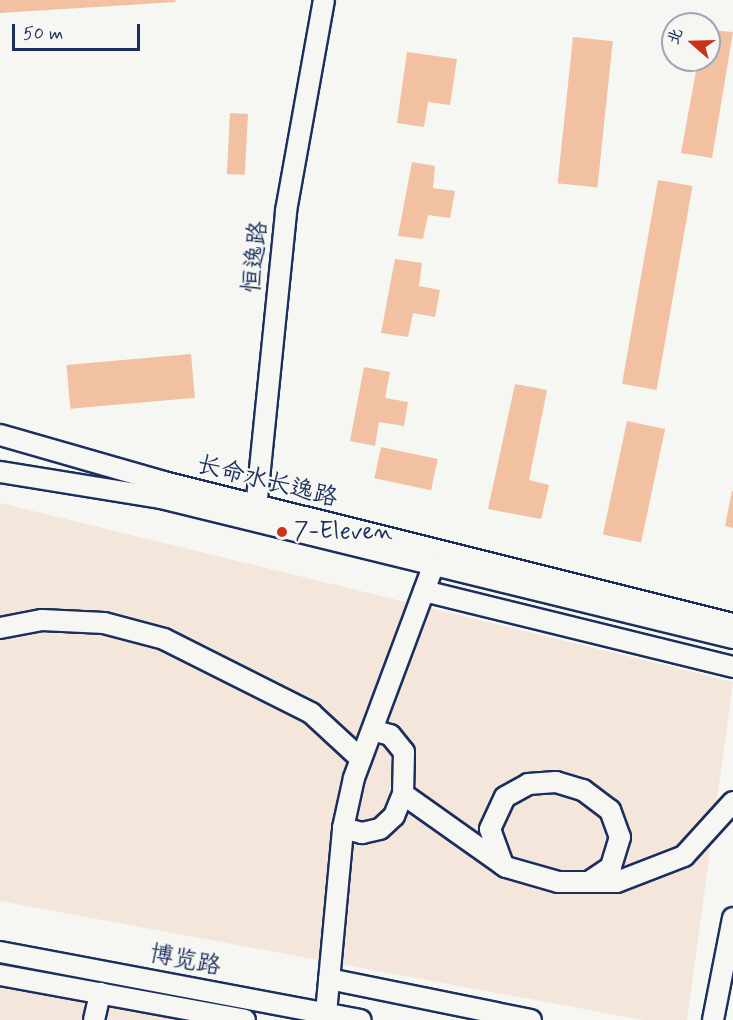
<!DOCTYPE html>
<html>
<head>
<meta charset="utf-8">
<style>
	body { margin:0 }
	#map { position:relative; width:733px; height:1020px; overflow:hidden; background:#f6f6f2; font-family:Mynerve,"LXGW WenKai TC",sans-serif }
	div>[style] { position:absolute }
	.built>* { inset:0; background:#f4e6da }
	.building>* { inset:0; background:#f1c1a1; transform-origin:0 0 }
	.roads { filter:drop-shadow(2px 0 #1b2f5e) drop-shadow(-2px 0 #1b2f5e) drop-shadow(0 2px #1b2f5e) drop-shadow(0 -2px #1b2f5e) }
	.minor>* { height:20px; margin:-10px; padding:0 10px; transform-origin:10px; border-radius:10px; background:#f6f6f2 }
	.dots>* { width:16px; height:16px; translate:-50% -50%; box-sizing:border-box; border:3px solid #f6f6f2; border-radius:50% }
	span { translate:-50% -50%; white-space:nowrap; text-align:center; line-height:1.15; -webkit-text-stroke:4.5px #f6f6f2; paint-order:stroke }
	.street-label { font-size:24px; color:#1b2f5e }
	.poi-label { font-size:24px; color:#1b2f5e }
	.left { translate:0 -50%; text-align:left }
	.north { position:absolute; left:661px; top:12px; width:60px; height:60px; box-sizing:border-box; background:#f6f6f2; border:2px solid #9ea6b7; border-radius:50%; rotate:290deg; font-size:16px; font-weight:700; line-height:24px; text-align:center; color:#1b2f5e }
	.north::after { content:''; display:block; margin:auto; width:21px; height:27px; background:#c8321e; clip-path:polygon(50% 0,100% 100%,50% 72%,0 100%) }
	.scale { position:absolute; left:12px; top:24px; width:128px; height:27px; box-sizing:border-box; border:3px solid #1b2f5e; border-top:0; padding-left:8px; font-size:18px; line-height:21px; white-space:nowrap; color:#1b2f5e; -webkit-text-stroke:4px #f6f6f2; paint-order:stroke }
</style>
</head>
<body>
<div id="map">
	<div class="built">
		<i style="clip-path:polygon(0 503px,733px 682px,687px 1020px,643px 1020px,0 901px)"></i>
		<i style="clip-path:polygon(0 984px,191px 1020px,0 1020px)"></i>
	</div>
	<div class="building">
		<i style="clip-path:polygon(0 0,175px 0,176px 2px,0 13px)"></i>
		<i style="clip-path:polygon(709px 30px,733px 32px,712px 158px,681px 153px,698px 60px,709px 60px)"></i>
		<i style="left:573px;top:37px;width:40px;height:147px;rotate:6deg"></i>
		<i style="clip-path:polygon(407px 52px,457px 59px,450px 105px,428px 102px,424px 127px,397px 123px)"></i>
		<i style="left:230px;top:113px;width:18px;height:61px;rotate:3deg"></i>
		<i style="clip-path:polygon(412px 162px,435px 166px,433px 188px,455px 191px,450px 218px,428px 215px,423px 239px,398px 236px)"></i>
		<i style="left:658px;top:180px;width:35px;height:207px;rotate:10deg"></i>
		<i style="clip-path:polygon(395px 259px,422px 263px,419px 286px,440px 290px,435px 317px,413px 313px,408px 337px,381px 333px)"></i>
		<i style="left:191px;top:354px;width:44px;height:125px;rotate:85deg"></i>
		<i style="clip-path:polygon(364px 367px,390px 372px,385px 398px,408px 402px,404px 426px,379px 422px,375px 446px,350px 441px)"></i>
		<i style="clip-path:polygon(515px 384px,547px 390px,529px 480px,549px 485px,541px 519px,488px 509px)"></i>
		<i style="left:627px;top:421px;width:39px;height:116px;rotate:12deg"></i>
		<i style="left:381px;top:447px;width:58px;height:32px;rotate:12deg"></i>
		<i style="clip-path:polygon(732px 491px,733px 491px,733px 528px,725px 526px)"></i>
	</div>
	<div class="roads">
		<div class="minor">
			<i style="left:0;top:435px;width:171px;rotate:16deg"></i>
			<i style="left:164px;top:482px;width:586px;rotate:14.01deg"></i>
			<i style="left:0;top:472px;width:163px;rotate:9.2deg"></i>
			<i style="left:161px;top:498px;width:589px;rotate:13.75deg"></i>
			<i style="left:255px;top:518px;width:309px;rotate:-84.2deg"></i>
			<i style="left:286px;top:211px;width:214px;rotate:-79.8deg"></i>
			<i style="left:424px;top:591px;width:318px;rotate:13.8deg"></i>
			<i style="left:0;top:628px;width:43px;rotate:-10.8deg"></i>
			<i style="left:42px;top:620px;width:62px;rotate:2.8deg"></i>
			<i style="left:104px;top:623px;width:62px;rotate:14.9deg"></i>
			<i style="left:164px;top:639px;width:165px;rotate:26.7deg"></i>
			<i style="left:311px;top:713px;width:68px;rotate:42.6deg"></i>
			<i style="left:403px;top:794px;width:126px;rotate:35.3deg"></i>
			<i style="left:506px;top:867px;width:54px;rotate:16.1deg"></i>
			<i style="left:558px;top:882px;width:59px"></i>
			<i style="left:617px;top:882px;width:72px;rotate:-21.2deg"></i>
			<i style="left:684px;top:856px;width:73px;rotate:-47.8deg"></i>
			<i style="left:343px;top:828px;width:20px;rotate:15deg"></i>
			<i style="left:362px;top:833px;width:18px;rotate:-13deg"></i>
			<i style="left:380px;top:829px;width:19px;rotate:-43deg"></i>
			<i style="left:394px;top:816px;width:24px;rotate:-68deg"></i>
			<i style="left:403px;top:794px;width:42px;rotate:-88.6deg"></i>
			<i style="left:404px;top:752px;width:22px;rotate:-129deg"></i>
			<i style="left:390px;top:735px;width:18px;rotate:-164deg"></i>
			<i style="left:503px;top:865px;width:38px;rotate:-110deg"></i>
			<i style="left:490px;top:829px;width:35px;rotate:-65deg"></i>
			<i style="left:505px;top:797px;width:26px;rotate:-29deg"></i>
			<i style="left:528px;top:784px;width:28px;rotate:-4deg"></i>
			<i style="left:556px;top:782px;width:28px;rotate:17deg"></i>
			<i style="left:583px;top:790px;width:34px;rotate:37deg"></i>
			<i style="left:610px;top:810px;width:29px;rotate:70deg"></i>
			<i style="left:620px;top:837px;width:31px;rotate:107deg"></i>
			<i style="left:611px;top:867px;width:27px;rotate:146deg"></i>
			<i style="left:0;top:952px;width:367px;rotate:10.7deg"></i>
			<i style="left:0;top:975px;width:249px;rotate:10.4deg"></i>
			<i style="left:329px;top:979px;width:206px;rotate:11.5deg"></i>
			<i style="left:326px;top:1013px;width:186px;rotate:-84.7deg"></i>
			<i style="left:343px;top:828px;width:51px;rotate:-77.6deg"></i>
			<i style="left:354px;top:778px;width:225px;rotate:-69.5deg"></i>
			<i style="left:94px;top:1020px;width:28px;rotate:-77deg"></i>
			<i style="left:713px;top:1020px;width:104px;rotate:-78.9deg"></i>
		</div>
	</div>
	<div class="dots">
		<i style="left:282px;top:532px;background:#c8321e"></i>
	</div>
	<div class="street-label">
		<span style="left:256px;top:257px;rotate:-84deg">恒逸路</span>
		<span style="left:267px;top:482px;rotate:14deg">长命水长逸路</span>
		<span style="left:185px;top:961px;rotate:11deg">博览路</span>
	</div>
	<div class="poi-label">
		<span class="left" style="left:294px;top:532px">7-Eleven</span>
	</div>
	<div class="north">北</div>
	<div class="scale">50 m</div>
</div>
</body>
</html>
